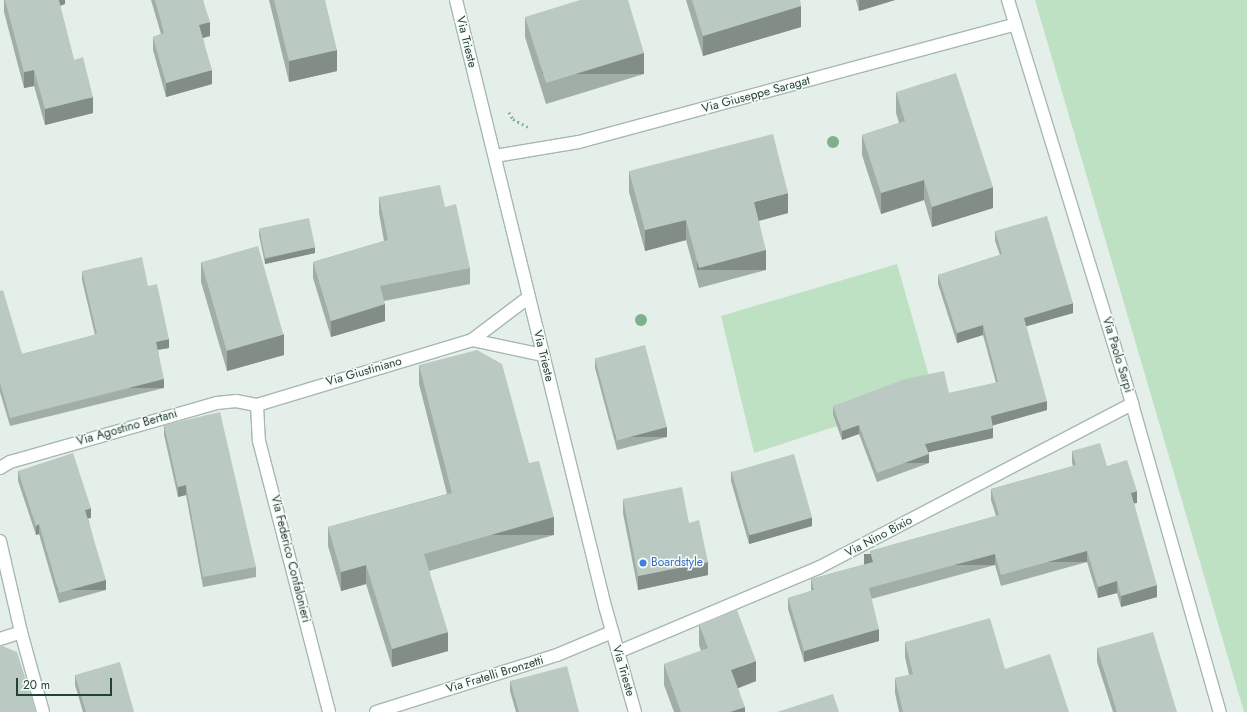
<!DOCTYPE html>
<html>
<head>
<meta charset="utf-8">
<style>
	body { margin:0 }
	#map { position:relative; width:1247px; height:712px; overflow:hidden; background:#e5efe9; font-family:Jost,sans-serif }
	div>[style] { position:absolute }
	.green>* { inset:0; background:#bee0c3 }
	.path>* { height:2.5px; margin-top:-1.25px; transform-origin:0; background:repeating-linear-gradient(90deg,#85b39f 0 2px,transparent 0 5px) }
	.roads { filter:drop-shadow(1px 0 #a7b8b0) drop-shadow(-1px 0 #a7b8b0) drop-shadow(0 1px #a7b8b0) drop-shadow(0 -1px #a7b8b0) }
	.minor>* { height:12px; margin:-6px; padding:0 6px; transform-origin:6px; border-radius:6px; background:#fff }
	.trees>* { width:12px; height:12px; margin:-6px; border-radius:50%; background:#7faf8d }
	.wall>* { inset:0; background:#a0aea7 }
	.shaded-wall>* { inset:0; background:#828d88; transform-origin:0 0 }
	.building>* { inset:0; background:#bacac2; transform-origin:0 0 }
	.dots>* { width:11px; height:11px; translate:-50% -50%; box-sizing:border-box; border:2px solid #f6fbf8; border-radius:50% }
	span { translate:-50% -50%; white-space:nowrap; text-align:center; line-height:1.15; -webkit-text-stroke:3px #f6fbf8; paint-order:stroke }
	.street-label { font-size:12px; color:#234236 }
	.shop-label { font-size:12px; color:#366cbe }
	.left { translate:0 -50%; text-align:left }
	.scale { position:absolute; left:16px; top:678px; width:96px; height:18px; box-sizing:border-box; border:2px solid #234236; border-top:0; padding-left:5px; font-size:12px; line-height:14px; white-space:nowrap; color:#234236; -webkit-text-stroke:3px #f6fbf8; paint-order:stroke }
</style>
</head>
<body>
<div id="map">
	<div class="green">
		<i style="clip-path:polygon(1035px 0,1247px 0,1247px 712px,1244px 712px)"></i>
		<i style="clip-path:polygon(897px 264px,931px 383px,833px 415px,837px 426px,754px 453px,721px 316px)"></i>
	</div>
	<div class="path">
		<i style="left:509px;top:112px;width:8px;rotate:60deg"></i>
		<i style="left:513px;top:119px;width:17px;rotate:28deg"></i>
	</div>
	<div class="roads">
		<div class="minor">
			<i style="left:456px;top:0;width:624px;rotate:76.19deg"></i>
			<i style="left:605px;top:606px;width:110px;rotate:74.2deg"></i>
			<i style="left:1008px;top:0;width:423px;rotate:72.9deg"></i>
			<i style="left:1132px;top:404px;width:320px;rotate:74.1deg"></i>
			<i style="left:495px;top:156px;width:85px;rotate:-9.5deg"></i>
			<i style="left:579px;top:142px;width:452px;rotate:-15.1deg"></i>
			<i style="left:472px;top:340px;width:73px;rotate:11.9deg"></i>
			<i style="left:257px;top:405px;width:36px;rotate:87deg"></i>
			<i style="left:259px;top:441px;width:280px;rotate:75.5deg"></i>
			<i style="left:257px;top:405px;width:225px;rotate:-16.8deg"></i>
			<i style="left:472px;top:340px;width:71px;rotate:-37deg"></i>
			<i style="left:0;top:468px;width:12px;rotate:-31deg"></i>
			<i style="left:10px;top:462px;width:215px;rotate:-15.9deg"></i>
			<i style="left:217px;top:403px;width:19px;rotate:-6deg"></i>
			<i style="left:236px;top:401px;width:21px;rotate:11deg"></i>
			<i style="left:0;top:541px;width:93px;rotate:77deg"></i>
			<i style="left:21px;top:632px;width:83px;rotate:74.6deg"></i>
			<i style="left:0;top:639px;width:22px;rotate:-18deg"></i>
			<i style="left:618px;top:652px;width:219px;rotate:-22.8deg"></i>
			<i style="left:820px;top:567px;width:352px;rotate:-27.6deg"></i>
			<i style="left:376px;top:712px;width:190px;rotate:-17.5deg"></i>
			<i style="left:557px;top:655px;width:60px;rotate:-22.7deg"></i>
		</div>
	</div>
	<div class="trees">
		<i style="left:833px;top:142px"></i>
		<i style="left:641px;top:320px"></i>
	</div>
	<div class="wall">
		<i style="clip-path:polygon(4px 0,65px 0,65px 4px,60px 6px,74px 60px,93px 113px,45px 125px,34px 86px,24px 88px,4px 12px)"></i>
		<i style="clip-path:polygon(151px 0,203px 0,210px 36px,203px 38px,212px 84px,166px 97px,153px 50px,153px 37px,161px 34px)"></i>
		<i style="clip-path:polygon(269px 0,325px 0,337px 71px,289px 82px)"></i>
		<i style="clip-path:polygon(686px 0,800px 0,801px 27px,703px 56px)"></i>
		<i style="clip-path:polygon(856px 0,895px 0,859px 11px)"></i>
		<i style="clip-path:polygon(525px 17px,644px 74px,546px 104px,525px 37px)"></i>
		<i style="clip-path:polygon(896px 92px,993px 208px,932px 227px,924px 200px,881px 214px,862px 155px,862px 135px,899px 123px,896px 113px)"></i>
		<i style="clip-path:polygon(629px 171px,788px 213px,759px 221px,766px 270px,699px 288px,686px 240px,645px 251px,629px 192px)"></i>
		<i style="clip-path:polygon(379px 197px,445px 207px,470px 268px,470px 284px,384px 301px,385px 321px,331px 337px,313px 278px,313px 262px,384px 241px,379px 213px)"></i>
		<i style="clip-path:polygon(259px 229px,315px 253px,265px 264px,259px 235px)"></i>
		<i style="clip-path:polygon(995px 231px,1073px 313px,1026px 326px,1047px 410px,993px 425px,993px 438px,929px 452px,929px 463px,877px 482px,859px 434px,842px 440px,833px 415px,833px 406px,949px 393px,996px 383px,983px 335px,957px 343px,938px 284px,938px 275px,1000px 255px,995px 241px)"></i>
		<i style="clip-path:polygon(201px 262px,284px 355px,227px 371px,201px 282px)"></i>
		<i style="clip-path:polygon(82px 271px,148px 286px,169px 348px,158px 350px,164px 388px,10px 426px,0 392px,0 291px,22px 354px,95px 335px,82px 280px)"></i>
		<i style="clip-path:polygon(595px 358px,667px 437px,617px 450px,595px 368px)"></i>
		<i style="clip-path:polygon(419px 365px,529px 463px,554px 535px,429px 571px,448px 651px,392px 667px,366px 584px,341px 591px,328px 546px,328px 527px,447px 494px,419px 384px)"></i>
		<i style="clip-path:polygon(164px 425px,256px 567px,256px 577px,203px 587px,186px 495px,178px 497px,164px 435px)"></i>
		<i style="clip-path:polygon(1072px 451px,1107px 466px,1137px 503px,1134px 503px,1157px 597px,1121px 607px,1117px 593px,1098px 598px,1087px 562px,1001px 586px,995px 565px,871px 599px,879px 641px,804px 662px,788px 609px,788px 598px,811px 591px,811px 579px,870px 563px,870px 551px,996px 516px,991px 500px,991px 489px,1073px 466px,1072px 463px)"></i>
		<i style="clip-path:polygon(18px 471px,91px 518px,88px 518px,106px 590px,59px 603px,39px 534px,36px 535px,18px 481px)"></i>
		<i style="clip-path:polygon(731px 471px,812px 526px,749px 544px,731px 481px)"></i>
		<i style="clip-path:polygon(623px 499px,689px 523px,708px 575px,638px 590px,623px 513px)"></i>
		<i style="clip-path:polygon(699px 624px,756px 681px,738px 688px,745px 712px,674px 712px,664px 685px,664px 664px,701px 651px,699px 645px)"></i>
		<i style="clip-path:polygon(905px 642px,1005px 669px,1069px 712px,899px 712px,895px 693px,895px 678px,909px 675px,905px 657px)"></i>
		<i style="clip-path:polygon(1097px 648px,1177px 712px,1113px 712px,1097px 662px)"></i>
		<i style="clip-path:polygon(75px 675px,134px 712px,83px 712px,75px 685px)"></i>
		<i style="clip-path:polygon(510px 681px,579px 712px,516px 712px,510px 691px)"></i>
	</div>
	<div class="shaded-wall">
		<i style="clip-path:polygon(56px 0,65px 0,65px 4px,56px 7px)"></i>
		<i style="clip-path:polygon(859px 0,895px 0,859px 11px)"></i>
		<i style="clip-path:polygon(801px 6px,801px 27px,703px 56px,703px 36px)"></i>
		<i style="clip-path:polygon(210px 22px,210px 36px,199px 39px,199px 25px)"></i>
		<i style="clip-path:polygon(337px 50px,337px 71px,289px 82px,289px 61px)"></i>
		<i style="left:644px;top:53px;width:21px;height:102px;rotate:90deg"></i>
		<i style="clip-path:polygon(34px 70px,34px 86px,24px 88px,24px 72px)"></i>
		<i style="clip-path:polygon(212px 70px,212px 84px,166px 97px,166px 83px)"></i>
		<i style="clip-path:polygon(93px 97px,93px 113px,45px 125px,45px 109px)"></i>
		<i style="clip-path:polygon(924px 180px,924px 200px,881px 214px,881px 193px)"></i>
		<i style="clip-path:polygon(993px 187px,993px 208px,932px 227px,932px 207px)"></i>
		<i style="clip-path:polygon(788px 193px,788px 213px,754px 222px,754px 202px)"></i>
		<i style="clip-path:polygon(686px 220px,686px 240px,645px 251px,645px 230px)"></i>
		<i style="clip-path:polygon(315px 247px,315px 253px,265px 264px,265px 259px)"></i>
		<i style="left:766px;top:250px;width:20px;height:69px;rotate:90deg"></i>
		<i style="clip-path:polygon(1073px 303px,1073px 313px,1024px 327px,1024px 318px)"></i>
		<i style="clip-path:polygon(385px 304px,385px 321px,331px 337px,331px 321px)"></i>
		<i style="clip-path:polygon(983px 325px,983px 335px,957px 343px,957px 333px)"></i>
		<i style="clip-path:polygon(284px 334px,284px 355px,227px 371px,227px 351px)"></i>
		<i style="clip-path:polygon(169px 339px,169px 348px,156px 350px,156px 342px)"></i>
		<i style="left:164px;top:379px;width:9px;height:159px;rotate:90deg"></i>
		<i style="clip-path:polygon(1047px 401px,1047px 410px,991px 426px,991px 416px)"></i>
		<i style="clip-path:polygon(859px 425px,859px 434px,842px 440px,842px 431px)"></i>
		<i style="left:667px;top:427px;width:10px;height:52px;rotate:90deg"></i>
		<i style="clip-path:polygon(993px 428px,993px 438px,925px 453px,925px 444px)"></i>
		<i style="left:929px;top:454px;width:9px;height:55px;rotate:90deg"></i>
		<i style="clip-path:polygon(186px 485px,186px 495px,178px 497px,178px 487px)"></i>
		<i style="clip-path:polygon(1137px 491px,1137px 503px,1131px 504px,1131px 493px)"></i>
		<i style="clip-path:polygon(91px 508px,91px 518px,85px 519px,85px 510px)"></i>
		<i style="left:554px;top:517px;width:18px;height:135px;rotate:90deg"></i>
		<i style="clip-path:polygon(812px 517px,812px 526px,749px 544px,749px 534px)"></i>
		<i style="clip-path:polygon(39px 524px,39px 534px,36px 535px,36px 526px)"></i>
		<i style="left:1087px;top:551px;width:11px;height:89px;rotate:90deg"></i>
		<i style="left:995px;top:554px;width:11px;height:131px;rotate:90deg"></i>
		<i style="clip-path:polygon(708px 562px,708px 575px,638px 590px,638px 576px)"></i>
		<i style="clip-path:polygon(366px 565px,366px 584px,341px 591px,341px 572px)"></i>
		<i style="left:106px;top:580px;width:10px;height:49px;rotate:90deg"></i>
		<i style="clip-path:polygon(1117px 581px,1117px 593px,1098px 598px,1098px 587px)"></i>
		<i style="clip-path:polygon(1157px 585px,1157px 597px,1121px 607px,1121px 596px)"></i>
		<i style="clip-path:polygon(879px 629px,879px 641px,804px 662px,804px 651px)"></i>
		<i style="clip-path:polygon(448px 632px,448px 651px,392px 667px,392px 649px)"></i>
		<i style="clip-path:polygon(756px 661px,756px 681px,731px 691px,731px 670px)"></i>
		<i style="clip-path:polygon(745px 707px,745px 712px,730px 712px)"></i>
	</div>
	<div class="building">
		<i style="clip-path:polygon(5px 0,59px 0,74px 60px,83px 57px,93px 97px,45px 109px,34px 70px,24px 72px)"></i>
		<i style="clip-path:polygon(155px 0,203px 0,210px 22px,199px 25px,212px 70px,166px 83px,153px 37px,164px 33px)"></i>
		<i style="clip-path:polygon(274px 0,325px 0,337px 50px,289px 61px)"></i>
		<i style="clip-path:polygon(580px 0,628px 0,644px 53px,546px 83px,525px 17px)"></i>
		<i style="clip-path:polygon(692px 0,800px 0,801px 6px,703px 36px)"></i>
		<i style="clip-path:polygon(956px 73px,993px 187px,932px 207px,924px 180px,881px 193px,862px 135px,905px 121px,896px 92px)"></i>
		<i style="clip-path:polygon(773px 134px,788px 193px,754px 202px,766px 250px,699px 268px,686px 220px,645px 230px,629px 171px)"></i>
		<i style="clip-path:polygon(440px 185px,445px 207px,456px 204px,470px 268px,380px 286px,385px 304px,331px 321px,313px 262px,388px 240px,379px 197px)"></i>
		<i style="clip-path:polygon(1047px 216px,1073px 303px,1024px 318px,1047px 401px,991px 416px,993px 428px,925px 444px,929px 454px,877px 473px,859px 425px,842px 431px,833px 406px,905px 379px,944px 371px,949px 393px,998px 382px,983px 325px,957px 333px,938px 275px,1002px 254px,995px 231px)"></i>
		<i style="left:309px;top:218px;width:30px;height:51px;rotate:78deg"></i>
		<i style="left:258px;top:246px;width:92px;height:59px;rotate:74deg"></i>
		<i style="clip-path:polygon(142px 257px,148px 286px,157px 284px,169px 339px,156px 342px,164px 379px,10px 418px,0 383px,0 291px,3px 290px,22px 354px,97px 334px,82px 271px)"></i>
		<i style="left:645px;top:345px;width:85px;height:52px;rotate:75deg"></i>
		<i style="clip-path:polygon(477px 350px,502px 364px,529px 463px,539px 461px,554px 517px,424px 554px,448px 632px,392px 649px,366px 565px,341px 572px,328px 527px,452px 493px,419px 365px)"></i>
		<i style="clip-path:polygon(220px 412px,256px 567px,203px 577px,186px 485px,178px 487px,164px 425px)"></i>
		<i style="clip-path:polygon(1100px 443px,1107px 466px,1127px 460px,1137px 491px,1131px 493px,1157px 585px,1121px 596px,1117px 581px,1098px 587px,1087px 551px,1001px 575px,995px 554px,869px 588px,879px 629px,804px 651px,788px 598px,814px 590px,811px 579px,873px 562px,870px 551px,999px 515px,991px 489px,1076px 465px,1072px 451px)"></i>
		<i style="clip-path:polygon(73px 453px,91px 508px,85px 510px,106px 580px,59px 593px,39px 524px,36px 526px,18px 471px)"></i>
		<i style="left:794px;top:454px;width:66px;height:65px;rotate:74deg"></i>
		<i style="clip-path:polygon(682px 487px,689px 523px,699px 520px,708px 562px,638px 576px,623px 499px)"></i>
		<i style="clip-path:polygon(737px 610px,756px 661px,731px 670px,745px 707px,730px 712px,681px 712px,664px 664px,708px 648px,699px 624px)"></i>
		<i style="clip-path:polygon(990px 618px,1005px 669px,1050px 654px,1069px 712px,903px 712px,895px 678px,913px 674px,905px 642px)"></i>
		<i style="clip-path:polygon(1153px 632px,1177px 712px,1117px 712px,1097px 648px)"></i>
		<i style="clip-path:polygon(0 645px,17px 652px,36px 712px,0 712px)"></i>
		<i style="clip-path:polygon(120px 662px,134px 712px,86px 712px,75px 675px)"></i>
		<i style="clip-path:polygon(567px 666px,579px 712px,519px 712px,510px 681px)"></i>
		<i style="clip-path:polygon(833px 694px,839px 712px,777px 712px)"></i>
	</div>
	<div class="dots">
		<i style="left:643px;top:563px;background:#3f7fe0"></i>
	</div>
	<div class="street-label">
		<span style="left:466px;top:42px;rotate:76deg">Via Trieste</span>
		<span style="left:756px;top:95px;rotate:-15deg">Via Giuseppe Saragat</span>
		<span style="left:1117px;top:355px;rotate:73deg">Via Paolo Sarpi</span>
		<span style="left:543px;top:356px;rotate:76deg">Via Trieste</span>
		<span style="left:364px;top:372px;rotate:-16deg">Via Giustiniano</span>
		<span style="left:127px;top:428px;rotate:-16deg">Via Agostino Bertani</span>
		<span style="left:879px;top:537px;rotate:-28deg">Via Nino Bixio</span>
		<span style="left:290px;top:559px;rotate:76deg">Via Federico Confalonieri</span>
		<span style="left:623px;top:671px;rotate:74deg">Via Trieste</span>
		<span style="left:495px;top:675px;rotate:-17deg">Via Fratelli Bronzetti</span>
	</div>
	<div class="shop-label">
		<span class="left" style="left:651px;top:563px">Boardstyle</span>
	</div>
	<div class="scale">20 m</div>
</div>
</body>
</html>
